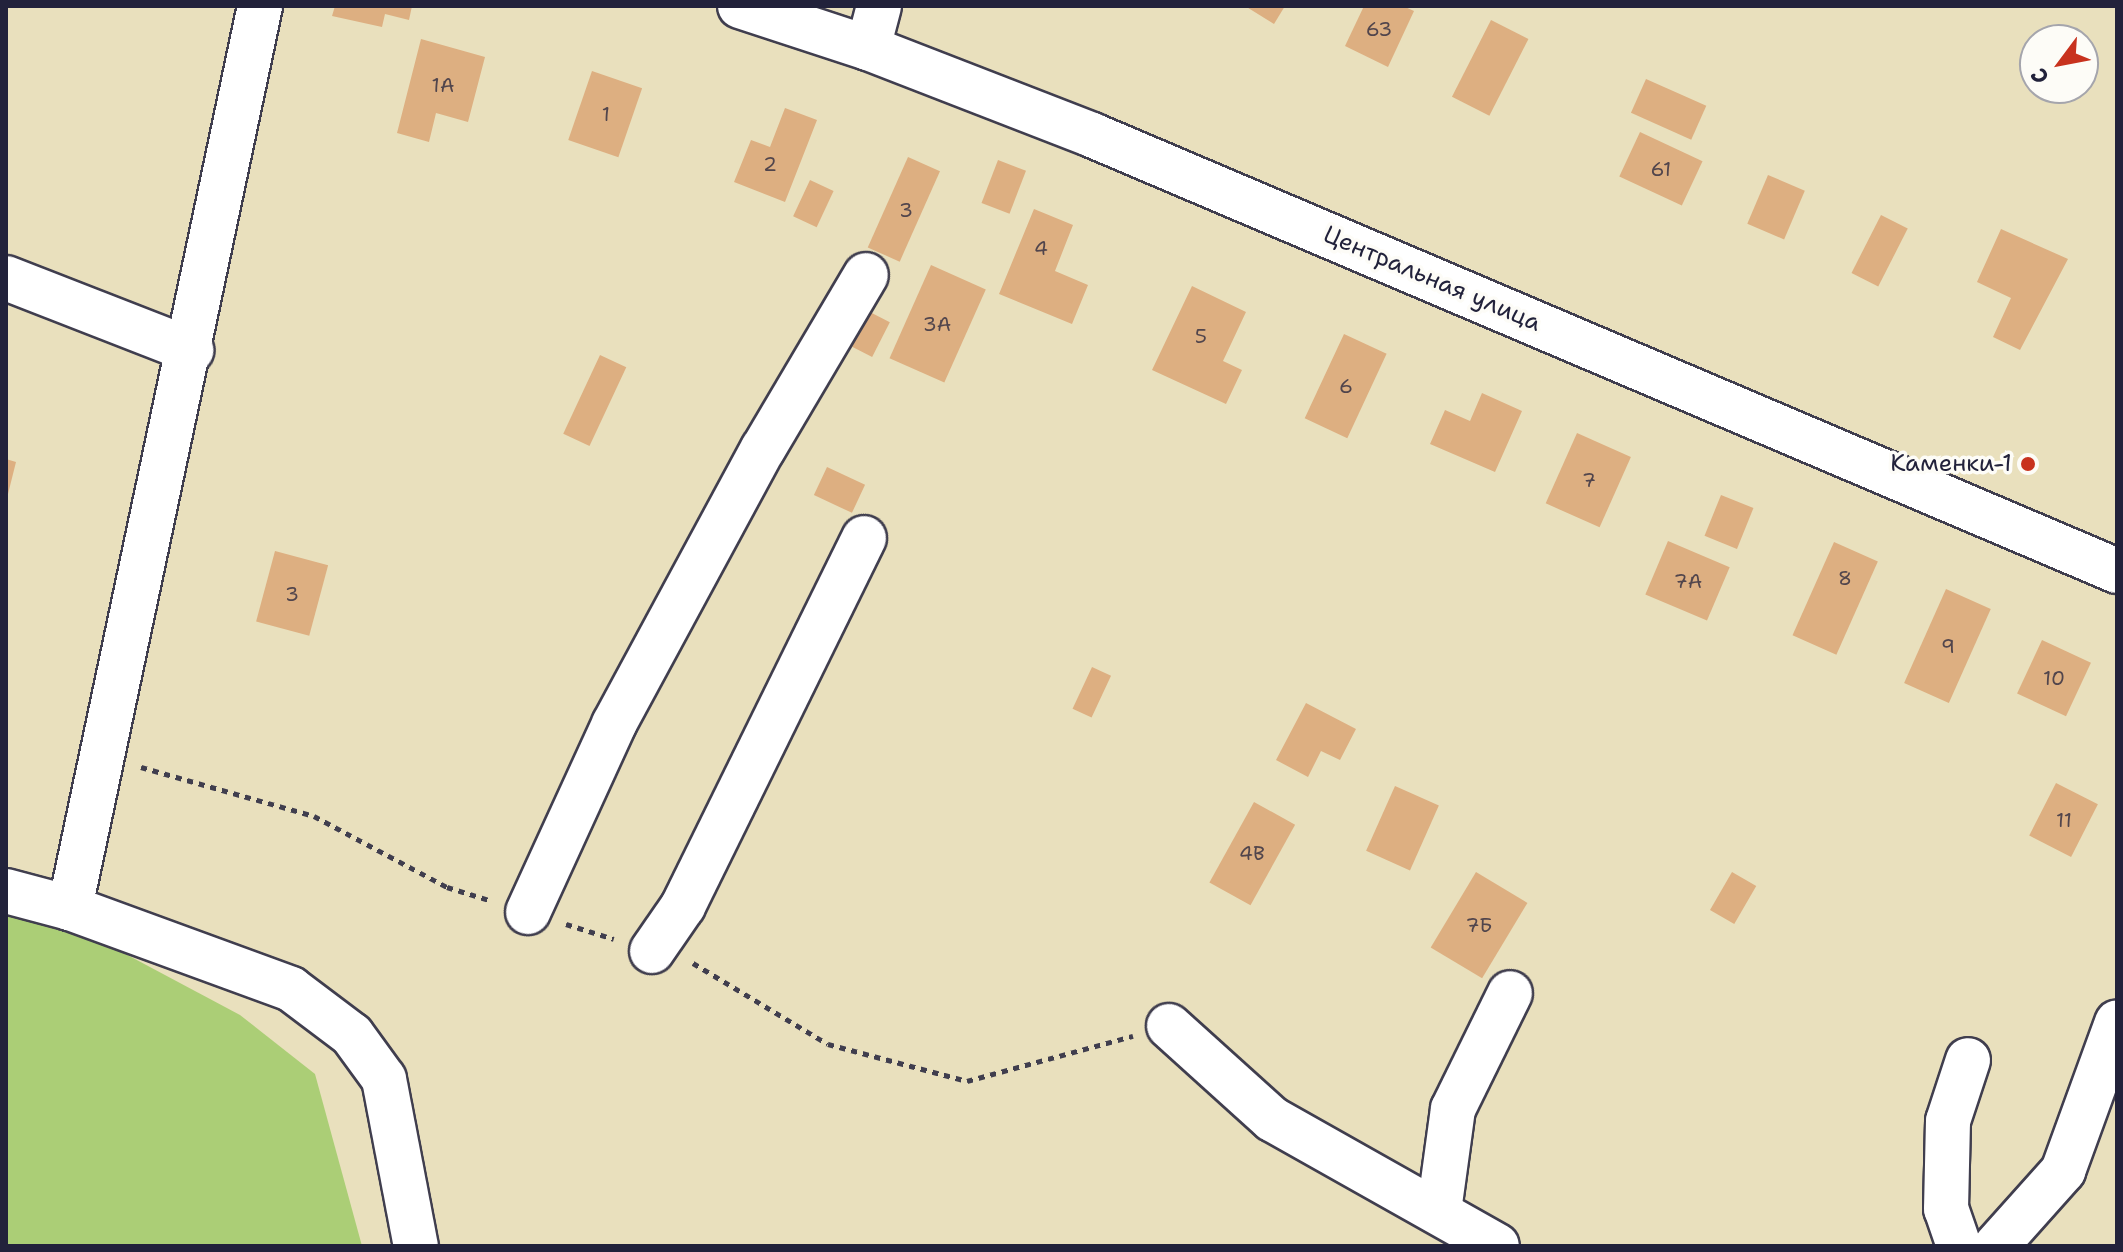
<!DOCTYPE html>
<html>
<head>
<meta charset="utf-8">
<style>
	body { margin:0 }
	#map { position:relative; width:2123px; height:1252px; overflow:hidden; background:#e9e0bd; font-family:"Shantell Sans",sans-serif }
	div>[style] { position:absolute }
	.green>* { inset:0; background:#abce76 }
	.building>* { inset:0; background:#ddaf81; transform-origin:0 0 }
	.path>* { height:5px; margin-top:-2.5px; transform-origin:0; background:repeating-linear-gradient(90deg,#403e4e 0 6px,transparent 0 12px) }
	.roads { filter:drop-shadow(2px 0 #403e4e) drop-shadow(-2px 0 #403e4e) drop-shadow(0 2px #403e4e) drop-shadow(0 -2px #403e4e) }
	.minor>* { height:44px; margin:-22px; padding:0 22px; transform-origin:22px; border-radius:22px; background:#fff }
	.major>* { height:44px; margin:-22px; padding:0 22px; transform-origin:22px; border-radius:22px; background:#fff }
	.dots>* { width:22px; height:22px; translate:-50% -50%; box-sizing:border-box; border:4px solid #fdfcf7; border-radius:50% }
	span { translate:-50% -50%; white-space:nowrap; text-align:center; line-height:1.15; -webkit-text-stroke:7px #fdfcf7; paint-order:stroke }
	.number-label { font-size:20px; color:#51454c }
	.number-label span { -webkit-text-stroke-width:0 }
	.street-label { font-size:24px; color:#22223b }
	.poi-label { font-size:24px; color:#22223b }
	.right { translate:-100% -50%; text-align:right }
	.frame { position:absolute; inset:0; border:8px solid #22223b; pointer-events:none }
	.north { position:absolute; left:2019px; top:24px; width:80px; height:80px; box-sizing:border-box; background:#fdfcf7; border:2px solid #a5a5ac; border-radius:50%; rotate:238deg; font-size:22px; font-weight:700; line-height:32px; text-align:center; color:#22223b }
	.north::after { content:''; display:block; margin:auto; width:28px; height:36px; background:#c8321e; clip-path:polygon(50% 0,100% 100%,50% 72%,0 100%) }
</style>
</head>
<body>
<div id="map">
	<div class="green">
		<i style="clip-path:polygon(6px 908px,73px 926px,240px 1015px,315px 1074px,362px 1246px,6px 1246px)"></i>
	</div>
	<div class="building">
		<i style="clip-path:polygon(335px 6px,412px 6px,409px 20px,385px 14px,382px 27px,332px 16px)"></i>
		<i style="clip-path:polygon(1245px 6px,1285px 6px,1274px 24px)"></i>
		<i style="clip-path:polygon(1364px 6px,1403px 6px,1414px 11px,1388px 67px,1345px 46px)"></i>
		<i style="left:1491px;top:20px;width:42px;height:86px;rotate:27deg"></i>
		<i style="clip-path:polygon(421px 39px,485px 57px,468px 122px,436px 113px,429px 142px,397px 133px)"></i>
		<i style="left:592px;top:71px;width:53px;height:73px;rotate:19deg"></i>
		<i style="left:1646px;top:79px;width:66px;height:37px;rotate:24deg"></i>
		<i style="clip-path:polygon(785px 108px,817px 120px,785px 202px,734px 182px,751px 140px,770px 147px)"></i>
		<i style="left:1640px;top:132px;width:69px;height:49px;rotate:25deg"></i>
		<i style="left:908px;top:157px;width:35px;height:99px;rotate:24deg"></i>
		<i style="left:998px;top:160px;width:30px;height:46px;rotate:21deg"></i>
		<i style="left:1768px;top:175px;width:40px;height:53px;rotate:23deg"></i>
		<i style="left:810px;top:180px;width:26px;height:40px;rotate:25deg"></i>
		<i style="clip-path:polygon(1034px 209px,1073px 225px,1055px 271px,1088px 285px,1072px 324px,999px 294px)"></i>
		<i style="left:1881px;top:215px;width:30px;height:65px;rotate:27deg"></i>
		<i style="clip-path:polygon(2001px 229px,2068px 259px,2020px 350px,1993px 337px,2011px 298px,1977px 282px)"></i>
		<i style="left:931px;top:265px;width:60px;height:102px;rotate:24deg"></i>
		<i style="clip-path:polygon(1192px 286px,1246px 312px,1223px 361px,1242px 370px,1226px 404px,1152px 370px)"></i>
		<i style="left:864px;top:309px;width:29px;height:39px;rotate:27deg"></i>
		<i style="left:1344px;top:334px;width:47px;height:93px;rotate:25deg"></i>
		<i style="left:600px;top:355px;width:29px;height:87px;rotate:25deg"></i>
		<i style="clip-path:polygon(1482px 393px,1522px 411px,1495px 472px,1430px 444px,1445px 410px,1470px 421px)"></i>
		<i style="left:1577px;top:433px;width:59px;height:77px;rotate:24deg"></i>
		<i style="clip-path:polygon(6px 459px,16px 462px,7px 498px,6px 498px)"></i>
		<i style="left:827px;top:467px;width:42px;height:31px;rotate:25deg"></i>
		<i style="left:1721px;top:495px;width:35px;height:44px;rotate:22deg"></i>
		<i style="left:1668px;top:541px;width:67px;height:58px;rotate:23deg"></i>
		<i style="left:1834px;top:542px;width:48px;height:102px;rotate:24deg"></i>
		<i style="left:275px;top:551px;width:55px;height:73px;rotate:15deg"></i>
		<i style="left:1946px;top:589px;width:49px;height:103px;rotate:24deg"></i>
		<i style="left:2042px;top:640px;width:54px;height:59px;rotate:25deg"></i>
		<i style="left:1092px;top:667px;width:21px;height:46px;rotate:25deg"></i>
		<i style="clip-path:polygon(1306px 703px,1356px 729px,1340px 760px,1321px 751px,1308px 777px,1276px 760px)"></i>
		<i style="left:2056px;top:783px;width:47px;height:59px;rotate:27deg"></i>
		<i style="left:1395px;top:786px;width:48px;height:71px;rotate:24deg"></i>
		<i style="left:1254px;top:802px;width:47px;height:92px;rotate:29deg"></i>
		<i style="left:1476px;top:872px;width:60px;height:88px;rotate:31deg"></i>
		<i style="left:1732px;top:872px;width:28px;height:44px;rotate:30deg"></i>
	</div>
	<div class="path">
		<i style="left:141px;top:767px;width:180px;rotate:15.8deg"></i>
		<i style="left:314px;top:816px;width:151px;rotate:28.1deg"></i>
		<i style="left:447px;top:887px;width:47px;rotate:17.3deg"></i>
		<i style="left:566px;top:924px;width:50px;rotate:17.4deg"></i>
		<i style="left:693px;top:963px;width:157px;rotate:31deg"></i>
		<i style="left:828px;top:1044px;width:144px;rotate:14.9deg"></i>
		<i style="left:967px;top:1081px;width:172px;rotate:-15.2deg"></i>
	</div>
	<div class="roads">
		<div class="minor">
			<i style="left:260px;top:6px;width:922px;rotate:101.9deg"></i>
			<i style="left:70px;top:908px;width:235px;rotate:20.1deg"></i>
			<i style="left:291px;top:989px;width:76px;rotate:37deg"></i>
			<i style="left:352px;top:1035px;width:54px;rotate:54deg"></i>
			<i style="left:384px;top:1079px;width:170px;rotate:79.2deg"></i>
			<i style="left:868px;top:48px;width:43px;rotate:-75.3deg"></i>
			<i style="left:6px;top:278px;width:199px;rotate:21.3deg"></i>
			<i style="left:6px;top:891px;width:66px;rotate:14.9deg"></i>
			<i style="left:528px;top:912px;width:207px;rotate:-65.4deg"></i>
			<i style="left:614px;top:724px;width:313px;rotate:-61.6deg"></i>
			<i style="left:763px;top:449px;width:202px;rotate:-59.4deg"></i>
			<i style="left:652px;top:951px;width:55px;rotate:-55.4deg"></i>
			<i style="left:683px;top:906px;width:410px;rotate:-63.8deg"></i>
			<i style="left:1169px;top:1026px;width:139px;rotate:42.1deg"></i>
			<i style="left:1272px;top:1119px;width:258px;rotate:29.4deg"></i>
			<i style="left:1439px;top:1211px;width:103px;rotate:-82.2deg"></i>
			<i style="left:1453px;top:1109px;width:129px;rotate:-63.8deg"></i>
			<i style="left:1959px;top:1246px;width:39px;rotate:-109deg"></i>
			<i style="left:1946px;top:1209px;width:88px;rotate:-88.7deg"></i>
			<i style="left:1948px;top:1121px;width:64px;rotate:-71.8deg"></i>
			<i style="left:1996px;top:1246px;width:101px;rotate:-48.2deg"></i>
			<i style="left:2063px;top:1171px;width:158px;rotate:-70deg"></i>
		</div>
		<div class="major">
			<i style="left:740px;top:6px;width:135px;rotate:18.2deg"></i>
			<i style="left:868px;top:48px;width:240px;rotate:21.2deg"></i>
			<i style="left:1092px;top:135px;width:1114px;rotate:23.04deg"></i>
		</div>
	</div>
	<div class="dots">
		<i style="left:2028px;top:464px;background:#c8321e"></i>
	</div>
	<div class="number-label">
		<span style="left:1379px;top:29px">63</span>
		<span style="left:443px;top:85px">1А</span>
		<span style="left:606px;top:114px">1</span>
		<span style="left:770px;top:164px">2</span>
		<span style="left:1661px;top:169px">61</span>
		<span style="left:906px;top:210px">3</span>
		<span style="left:1041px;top:248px">4</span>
		<span style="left:937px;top:324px">3А</span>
		<span style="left:1201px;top:336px">5</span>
		<span style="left:1346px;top:386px">6</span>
		<span style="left:1589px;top:480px">7</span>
		<span style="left:1845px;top:578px">8</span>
		<span style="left:1688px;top:581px">7А</span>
		<span style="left:292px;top:594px">3</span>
		<span style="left:1948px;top:646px">9</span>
		<span style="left:2054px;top:678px">10</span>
		<span style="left:2064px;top:820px">11</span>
		<span style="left:1252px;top:853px">4В</span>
		<span style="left:1479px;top:925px">7Б</span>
	</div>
	<div class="street-label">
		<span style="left:1432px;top:279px;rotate:23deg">Центральная улица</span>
	</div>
	<div class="poi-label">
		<span class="right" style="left:2012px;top:464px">Каменки-1</span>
	</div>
	<div class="frame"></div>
	<div class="north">С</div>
</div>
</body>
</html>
